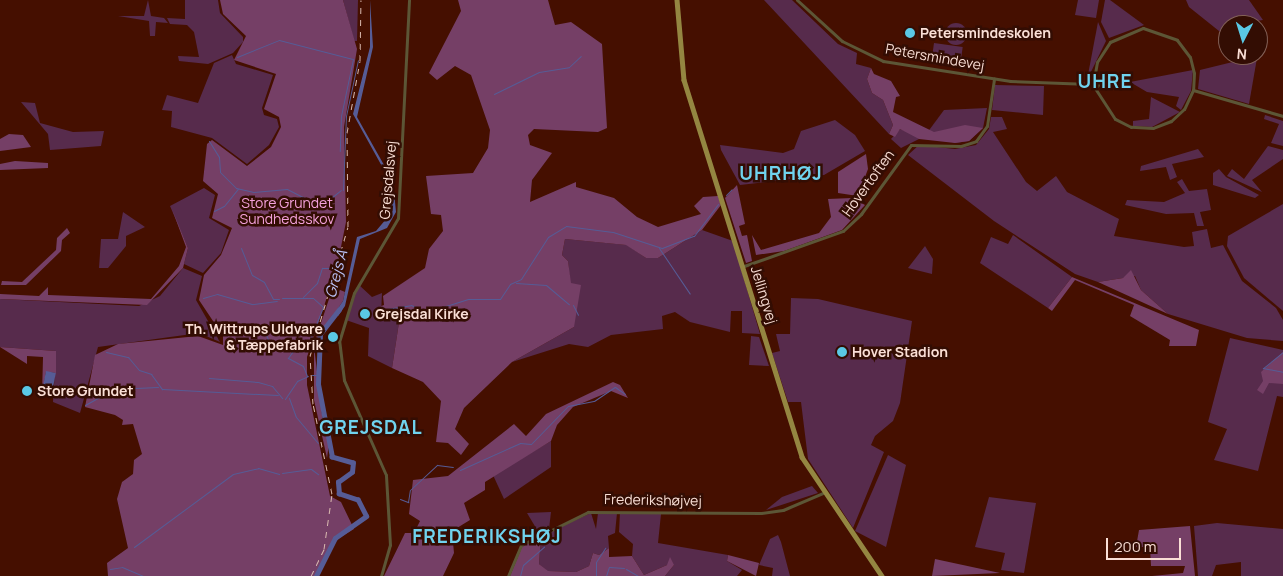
<!DOCTYPE html>
<html>
<head>
<meta charset="utf-8">
<style>
	body { margin:0 }
	#map { position:relative; width:1283px; height:576px; overflow:hidden; background:#450f00; font-family:Manrope,sans-serif }
	div>[style] { position:absolute }
	.green>* { inset:0; background:#572b4c; transform-origin:0 0 }
	.round { border-radius:50% }
	.forest>* { inset:0; background:#753f66 }
	.water>* { inset:0; background:#565c96; transform-origin:0 0 }
	.stream>* { height:1px; margin:-0.5px; padding:0 0.5px; transform-origin:0.5px; border-radius:0.5px; background:#565c96 }
	.river>* { height:4.5px; margin:-2.25px; padding:0 2.25px; transform-origin:2.25px; border-radius:2.25px; background:#565c96 }
	.minor>* { height:3px; margin:-1.5px; padding:0 1.5px; transform-origin:1.5px; border-radius:1.5px; background:#5c5636 }
	.minor>.ring { margin:-1.5px; padding:0; box-sizing:content-box; background:none; border:3px solid #5c5636; border-radius:50% }
	.major>* { height:4.5px; margin:-2.25px; padding:0 2.25px; transform-origin:2.25px; border-radius:2.25px; background:#948641 }
	.rail>* { height:1px; margin-top:-0.5px; transform-origin:0; background:repeating-linear-gradient(90deg,#d9b9af 0 6px,transparent 0 12px) }
	.dots>* { width:14px; height:14px; translate:-50% -50%; box-sizing:border-box; border:2px solid #330d03; border-radius:50% }
	span { translate:-50% -50%; white-space:nowrap; text-align:center; line-height:1.15; -webkit-text-stroke:5px #330d03; paint-order:stroke }
	.poi-label { font-size:14px; color:#fadfd6; font-weight:700 }
	.left { translate:0 -50%; text-align:left }
	.right { translate:-100% -50%; text-align:right }
	.street-label { font-size:14px; color:#fadfd6 }
	.park-label { font-size:14px; color:#f4a1dc }
	.water-label { font-size:15px; color:#bac2f6; font-style:italic }
	.district-label { font-size:19px; color:#70d3ee; font-weight:700; letter-spacing:1px }
	.north { position:absolute; left:1218px; top:15px; width:50px; height:50px; box-sizing:border-box; background:#330d03; border:1px solid #836157; border-radius:50%; rotate:185deg; font-size:14px; font-weight:700; line-height:20px; text-align:center; color:#fadfd6 }
	.north::after { content:''; display:block; margin:auto; width:18px; height:22px; background:#5ac8e5; clip-path:polygon(50% 0,100% 100%,50% 72%,0 100%) }
	.scale { position:absolute; left:1106px; top:538px; width:75px; height:22px; box-sizing:border-box; border:2px solid #fadfd6; border-top:0; padding-left:6px; font-size:15px; line-height:18px; white-space:nowrap; color:#fadfd6; -webkit-text-stroke:4px #330d03; paint-order:stroke }
</style>
</head>
<body>
<div id="map">
	<div class="green">
		<i style="clip-path:polygon(148px 0,151px 16px,164px 18px,168px 23px,156px 22px,155px 36px,150px 36px,149px 21px,118px 16px,144px 16px)"></i>
		<i style="clip-path:polygon(185px 0,218px 0,220px 13px,243px 37px,243px 42px,233px 53px,208px 64px,179px 61px,178px 56px,199px 57px,194px 32px,187px 25px,170px 24px,167px 18px,185px 19px)"></i>
		<i style="clip-path:polygon(343px 0,358px 0,357px 41px,354px 41px)"></i>
		<i style="clip-path:polygon(764px 0,792px 0,838px 44px,857px 53px,856px 64px,871px 68px,867px 79px,872px 93px,883px 100px,893px 125px,889px 134px)"></i>
		<i style="clip-path:polygon(1078px 0,1099px 0,1096px 18px,1075px 15px)"></i>
		<i style="clip-path:polygon(1105px 0,1110px 0,1144px 25px,1109px 38px,1101px 22px)"></i>
		<i style="clip-path:polygon(1186px 0,1249px 0,1263px 20px,1228px 25px,1224px 35px,1189px 7px)"></i>
		<i style="clip-path:polygon(1098px 22px,1106px 41px,1087px 80px)"></i>
		<i class="round" style="left:945px;top:23px;width:22px;height:22px"></i>
		<i style="left:934px;top:43px;width:29px;height:21px;rotate:8deg"></i>
		<i style="clip-path:polygon(232px 55px,236px 64px,273px 75px,262px 108px,264px 115px,277px 119px,279px 127px,269px 145px,247px 164px,212px 138px,171px 127px,172px 111px,162px 110px,167px 95px,198px 103px,214px 63px)"></i>
		<i style="clip-path:polygon(1249px 58px,1257px 58px,1249px 104px,1198px 89px,1200px 70px)"></i>
		<i style="clip-path:polygon(1193px 70px,1191px 91px,1181px 110px,1176px 106px,1179px 97px,1147px 92px,1130px 82px)"></i>
		<i style="clip-path:polygon(995px 85px,1044px 86px,1043px 115px,992px 110px)"></i>
		<i style="clip-path:polygon(1151px 97px,1180px 112px,1152px 127px,1133px 126px,1133px 121px,1149px 119px)"></i>
		<i style="clip-path:polygon(21px 102px,35px 103px,40px 123px,73px 132px,104px 131px,101px 146px,50px 150px,48px 134px)"></i>
		<i style="clip-path:polygon(987px 108px,983px 128px,969px 141px,955px 143px,927px 133px,944px 110px)"></i>
		<i style="clip-path:polygon(1265px 115px,1283px 121px,1283px 146px,1271px 143px,1279px 124px,1264px 119px)"></i>
		<i style="clip-path:polygon(991px 117px,1002px 117px,1007px 129px,993px 132px,1026px 182px,1037px 191px,1056px 176px,1067px 192px,1119px 219px,1114px 236px,1184px 247px,1194px 246px,1192px 232px,1207px 229px,1211px 248px,1223px 245px,1242px 281px,1276px 308px,1283px 320px,1283px 341px,1247px 338px,1168px 314px,1141px 290px,1135px 276px,1098px 282px,1075px 274px,994px 221px,908px 155px,919px 145px,955px 149px,976px 145px,989px 129px)"></i>
		<i style="clip-path:polygon(835px 120px,855px 135px,865px 151px,824px 175px,740px 185px,721px 150px,720px 145px,783px 153px,794px 149px,801px 131px)"></i>
		<i style="clip-path:polygon(900px 129px,917px 135px,919px 139px,901px 148px,891px 139px)"></i>
		<i style="clip-path:polygon(1268px 146px,1283px 150px,1283px 159px,1252px 180px,1262px 192px,1227px 176px,1232px 169px,1244px 179px)"></i>
		<i style="clip-path:polygon(1198px 149px,1204px 157px,1172px 164px,1177px 177px,1170px 180px,1166px 167px,1140px 171px,1141px 166px)"></i>
		<i style="clip-path:polygon(1219px 169px,1226px 177px,1259px 195px,1255px 198px,1213px 185px,1213px 173px)"></i>
		<i style="clip-path:polygon(1182px 179px,1189px 191px,1207px 189px,1211px 210px,1200px 212px,1204px 226px,1197px 226px,1194px 213px,1166px 214px,1125px 205px,1127px 200px,1164px 202px,1185px 193px,1177px 182px)"></i>
		<i style="clip-path:polygon(204px 188px,215px 195px,209px 218px,229px 230px,221px 253px,203px 273px,184px 264px,188px 248px,170px 206px)"></i>
		<i style="clip-path:polygon(1283px 204px,1283px 311px,1244px 278px,1227px 246px,1228px 236px)"></i>
		<i style="clip-path:polygon(123px 212px,145px 227px,126px 236px,126px 246px,108px 268px,99px 268px,101px 239px,118px 239px)"></i>
		<i style="clip-path:polygon(702px 230px,733px 241px,760px 334px,742px 333px,742px 311px,731px 311px,730px 332px,690px 322px,675px 312px,662px 316px,663px 329px,611px 335px,588px 347px,569px 344px,512px 362px,574px 327px,568px 261px,562px 255px,565px 239px,627px 245px,646px 258px,658px 258px)"></i>
		<i style="clip-path:polygon(1013px 235px,1072px 277px,1048px 308px,980px 263px,991px 237px,1008px 244px)"></i>
		<i style="clip-path:polygon(925px 246px,933px 259px,932px 274px,908px 268px)"></i>
		<i style="clip-path:polygon(183px 268px,202px 276px,196px 300px,220px 342px,199px 333px,98px 347px,80px 413px,53px 402px,56px 351px,0 347px,0 299px,139px 306px,160px 296px)"></i>
		<i style="clip-path:polygon(359px 285px,372px 297px,382px 293px,381px 316px,400px 316px,392px 368px,368px 356px,369px 328px,346px 320px)"></i>
		<i style="clip-path:polygon(791px 298px,818px 299px,912px 321px,900px 403px,893px 421px,875px 436px,871px 445px,884px 452px,853px 528px,808px 459px,801px 402px,788px 402px,772px 353px,780px 351px,776px 334px,790px 334px)"></i>
		<i style="clip-path:polygon(751px 336px,759px 337px,769px 366px,749px 365px)"></i>
		<i style="clip-path:polygon(1230px 338px,1283px 350px,1283px 397px,1277px 396px,1258px 471px,1214px 460px,1227px 429px,1208px 422px)"></i>
		<i style="clip-path:polygon(551px 441px,551px 467px,504px 499px,493px 475px)"></i>
		<i style="clip-path:polygon(888px 455px,906px 465px,886px 547px,855px 531px)"></i>
		<i style="clip-path:polygon(812px 486px,818px 493px,766px 510px,782px 497px)"></i>
		<i style="clip-path:polygon(989px 497px,1036px 503px,1024px 573px,1001px 570px,1005px 553px,975px 547px)"></i>
		<i style="clip-path:polygon(551px 512px,549px 529px,539px 533px,527px 513px)"></i>
		<i style="clip-path:polygon(620px 512px,661px 514px,658px 543px,728px 555px,727px 561px,742px 570px,737px 576px,665px 576px,674px 565px,667px 565px,644px 575px,632px 556px,633px 544px,619px 532px)"></i>
		<i style="clip-path:polygon(591px 513px,596px 529px,598px 513px,617px 513px,615px 533px,608px 536px,609px 548px,599px 555px,593px 553px,589px 566px,576px 572px,547px 571px,539px 564px,541px 536px)"></i>
		<i style="clip-path:polygon(1217px 523px,1283px 529px,1283px 576px,1241px 576px,1241px 562px,1216px 565px,1212px 576px,1198px 576px,1194px 526px)"></i>
		<i style="clip-path:polygon(778px 535px,781px 542px,790px 576px,772px 576px,773px 568px,759px 565px,770px 539px)"></i>
	</div>
	<div class="forest">
		<i style="clip-path:polygon(220px 0,343px 0,357px 49px,344px 127px,346px 222px,337px 267px,307px 357px,307px 385px,330px 496px,341px 502px,354px 529px,334px 541px,318px 576px,108px 576px,107px 563px,128px 548px,117px 499px,122px 482px,133px 474px,134px 460px,142px 454px,133px 424px,122px 425px,123px 420px,115px 415px,85px 407px,95px 355px,118px 344px,198px 336px,223px 345px,223px 336px,199px 300px,204px 275px,221px 255px,232px 228px,212px 218px,218px 194px,203px 181px,207px 144px,212px 140px,247px 166px,271px 147px,281px 127px,279px 117px,264px 109px,276px 74px,234px 60px,246px 36px,223px 14px)"></i>
		<i style="clip-path:polygon(458px 0,548px 0,555px 25px,571px 22px,602px 44px,607px 128px,598px 132px,534px 129px,528px 135px,530px 145px,552px 153px,532px 180px,530px 202px,576px 182px,576px 187px,614px 198px,637px 217px,658px 227px,701px 214px,694px 206px,703px 197px,718px 196px,721px 205px,702px 230px,658px 258px,646px 258px,626px 245px,565px 239px,562px 255px,568px 261px,571px 283px,581px 285px,574px 327px,512px 362px,464px 408px,455px 429px,469px 444px,461px 455px,448px 443px,436px 442px,441px 401px,423px 382px,392px 368px,400px 316px,381px 316px,376px 308px,384px 305px,383px 296px,425px 268px,429px 249px,443px 231px,441px 215px,431px 214px,426px 176px,473px 173px,488px 148px,490px 130px,471px 75px,455px 66px,437px 80px,429px 73px,461px 11px)"></i>
		<i style="clip-path:polygon(871px 68px,874px 74px,891px 81px,900px 96px,896px 97px,893px 112px,934px 132px,965px 125px,983px 128px,969px 141px,955px 143px,919px 139px,900px 129px,895px 137px,889px 134px,893px 125px,883px 100px,872px 93px,867px 79px)"></i>
		<i style="clip-path:polygon(9px 134px,23px 135px,31px 147px,0 151px,0 139px)"></i>
		<i style="clip-path:polygon(866px 154px,868px 169px,858px 196px,838px 193px,838px 172px)"></i>
		<i style="clip-path:polygon(15px 161px,48px 163px,48px 168px,0 170px,0 164px)"></i>
		<i style="clip-path:polygon(737px 185px,745px 224px,739px 226px,742px 236px,747px 235px,752px 261px,746px 263px,725px 198px)"></i>
		<i style="clip-path:polygon(852px 198px,865px 205px,842px 230px,784px 251px,756px 255px,752px 235px,761px 250px,819px 233px,831px 217px,828px 199px)"></i>
		<i style="clip-path:polygon(172px 209px,188px 248px,183px 268px,147px 305px,0 299px,0 294px,39px 296px,48px 287px,48px 295px,151px 299px,179px 266px,186px 247px)"></i>
		<i style="clip-path:polygon(67px 228px,70px 233px,62px 240px,61px 251px,26px 285px,1px 285px,2px 281px,22px 282px,56px 250px,57px 238px)"></i>
		<i style="clip-path:polygon(1131px 270px,1141px 290px,1168px 314px,1098px 282px,1123px 278px)"></i>
		<i style="clip-path:polygon(1072px 277px,1199px 330px,1196px 346px,1169px 346px,1170px 340px,1130px 316px,1134px 305px,1075px 280px,1052px 311px,1048px 308px)"></i>
		<i style="clip-path:polygon(333px 287px,345px 292px,343px 301px,314px 344px)"></i>
		<i style="clip-path:polygon(314px 346px,323px 423px,330px 436px,327px 458px,314px 400px)"></i>
		<i style="clip-path:polygon(0 347px,56px 351px,56px 373px,46px 372px,42px 395px,43px 357px,27px 356px,27px 364px)"></i>
		<i style="clip-path:polygon(1283px 352px,1283px 384px,1269px 383px,1263px 394px,1257px 390px,1263px 381px,1261px 372px)"></i>
		<i style="clip-path:polygon(613px 382px,620px 385px,628px 398px,611px 391px,573px 407px,557px 425px,551px 441px,485px 482px,485px 490px,464px 503px,470px 520px,452px 531px,454px 553px,443px 576px,384px 576px,405px 533px,414px 533px,420px 521px,409px 514px,413px 480px,448px 476px,514px 424px,526px 436px,546px 414px)"></i>
		<i style="clip-path:polygon(1190px 526px,1195px 576px,1152px 576px,1183px 573px,1185px 566px,1151px 566px,1150px 547px,1136px 547px,1139px 530px)"></i>
		<i style="clip-path:polygon(541px 536px,539px 564px,548px 571px,576px 572px,589px 566px,593px 553px,599px 555px,609px 548px,609px 557px,632px 556px,644px 575px,667px 565px,670px 557px,674px 565px,665px 576px,510px 576px,522px 547px)"></i>
		<i style="clip-path:polygon(728px 555px,759px 563px,756px 576px,727px 561px)"></i>
		<i style="clip-path:polygon(935px 559px,1000px 573px,932px 576px)"></i>
	</div>
	<div class="water">
		<i style="clip-path:polygon(370px 0,373px 47px,357px 117px,393px 181px,396px 212px,387px 228px,360px 239px,345px 306px,338px 316px,334px 314px,343px 301px,357px 237px,376px 231px,392px 212px,389px 179px,353px 114px,370px 47px)"></i>
		<i style="left:46px;top:371px;width:10px;height:24px;rotate:11deg"></i>
	</div>
	<div class="stream">
		<i style="left:237px;top:57px;width:45px;rotate:-22deg"></i>
		<i style="left:279px;top:40px;width:76px;rotate:14.4deg"></i>
		<i style="left:353px;top:59px;width:58px;rotate:101.9deg"></i>
		<i style="left:341px;top:116px;width:35px;rotate:92deg"></i>
		<i style="left:494px;top:94px;width:50px;rotate:-26.1deg"></i>
		<i style="left:539px;top:72px;width:30px;rotate:-9deg"></i>
		<i style="left:569px;top:67px;width:16px;rotate:-43deg"></i>
		<i style="left:209px;top:141px;width:19px;rotate:58deg"></i>
		<i style="left:219px;top:157px;width:15px;rotate:86deg"></i>
		<i style="left:220px;top:172px;width:23px;rotate:45deg"></i>
		<i style="left:236px;top:188px;width:17px;rotate:13deg"></i>
		<i style="left:253px;top:192px;width:34px;rotate:-5deg"></i>
		<i style="left:287px;top:189px;width:28px;rotate:27deg"></i>
		<i style="left:312px;top:202px;width:14px"></i>
		<i style="left:326px;top:202px;width:19px;rotate:-39deg"></i>
		<i style="left:343px;top:190px;width:74px;rotate:-87.7deg"></i>
		<i style="left:346px;top:116px;width:57px;rotate:-77.9deg"></i>
		<i style="left:726px;top:195px;width:8px;rotate:-45deg"></i>
		<i style="left:214px;top:211px;width:11px;rotate:-27deg"></i>
		<i style="left:224px;top:206px;width:22px;rotate:-51deg"></i>
		<i style="left:241px;top:248px;width:29px;rotate:68deg"></i>
		<i style="left:252px;top:275px;width:14px;rotate:30deg"></i>
		<i style="left:264px;top:282px;width:19px;rotate:62deg"></i>
		<i style="left:273px;top:299px;width:6px"></i>
		<i style="left:659px;top:248px;width:55px;rotate:56deg"></i>
		<i style="left:516px;top:283px;width:30px;rotate:4deg"></i>
		<i style="left:546px;top:285px;width:30px;rotate:40deg"></i>
		<i style="left:303px;top:297px;width:20px;rotate:-45deg"></i>
		<i style="left:317px;top:283px;width:16px;rotate:-72deg"></i>
		<i style="left:322px;top:268px;width:14px"></i>
		<i style="left:203px;top:298px;width:15px;rotate:-16deg"></i>
		<i style="left:217px;top:294px;width:37px;rotate:16deg"></i>
		<i style="left:253px;top:304px;width:24px;rotate:-7deg"></i>
		<i style="left:282px;top:298px;width:31px"></i>
		<i style="left:313px;top:298px;width:13px;rotate:42deg"></i>
		<i style="left:323px;top:307px;width:40px;rotate:112deg"></i>
		<i style="left:308px;top:344px;width:11px;rotate:10deg"></i>
		<i style="left:573px;top:305px;width:11px;rotate:63deg"></i>
		<i style="left:380px;top:310px;width:31px;rotate:-9deg"></i>
		<i style="left:411px;top:305px;width:17px;rotate:24deg"></i>
		<i style="left:427px;top:312px;width:43px;rotate:-17.6deg"></i>
		<i style="left:468px;top:299px;width:32px"></i>
		<i style="left:500px;top:299px;width:18px;rotate:-56deg"></i>
		<i style="left:510px;top:284px;width:12px;rotate:-24deg"></i>
		<i style="left:521px;top:279px;width:50px;rotate:-57.3deg"></i>
		<i style="left:548px;top:237px;width:21px;rotate:-31deg"></i>
		<i style="left:566px;top:226px;width:47px;rotate:7.3deg"></i>
		<i style="left:613px;top:232px;width:52px;rotate:18.1deg"></i>
		<i style="left:662px;top:248px;width:34px;rotate:-21deg"></i>
		<i style="left:694px;top:236px;width:40px;rotate:-53deg"></i>
		<i style="left:263px;top:330px;width:13px;rotate:61deg"></i>
		<i style="left:272px;top:341px;width:24px;rotate:24deg"></i>
		<i style="left:294px;top:351px;width:15px;rotate:-28deg"></i>
		<i style="left:293px;top:351px;width:9px;rotate:126deg"></i>
		<i style="left:288px;top:358px;width:17px;rotate:28deg"></i>
		<i style="left:303px;top:366px;width:11px;rotate:68deg"></i>
		<i style="left:106px;top:352px;width:23px;rotate:13deg"></i>
		<i style="left:128px;top:357px;width:17px;rotate:50deg"></i>
		<i style="left:139px;top:370px;width:13px;rotate:18deg"></i>
		<i style="left:151px;top:374px;width:19px;rotate:54deg"></i>
		<i style="left:162px;top:389px;width:116px;rotate:3deg"></i>
		<i style="left:1283px;top:352px;width:26px;rotate:141deg"></i>
		<i style="left:1263px;top:368px;width:20px;rotate:11deg"></i>
		<i style="left:312px;top:375px;width:6px"></i>
		<i style="left:209px;top:378px;width:49px;rotate:4.7deg"></i>
		<i style="left:258px;top:382px;width:15px;rotate:16deg"></i>
		<i style="left:272px;top:386px;width:16px;rotate:50deg"></i>
		<i style="left:289px;top:398px;width:20px;rotate:70deg"></i>
		<i style="left:296px;top:417px;width:34px;rotate:50deg"></i>
		<i style="left:285px;top:399px;width:22px;rotate:-56deg"></i>
		<i style="left:297px;top:381px;width:12px;rotate:-24deg"></i>
		<i style="left:85px;top:405px;width:33px;rotate:-29deg"></i>
		<i style="left:114px;top:389px;width:44px;rotate:-2.6deg"></i>
		<i style="left:460px;top:470px;width:66px;rotate:-24.2deg"></i>
		<i style="left:520px;top:443px;width:11px;rotate:5deg"></i>
		<i style="left:531px;top:444px;width:53px;rotate:-45.8deg"></i>
		<i style="left:568px;top:406px;width:26px;rotate:-11deg"></i>
		<i style="left:594px;top:401px;width:25px;rotate:-34deg"></i>
		<i style="left:615px;top:387px;width:12px;rotate:35deg"></i>
		<i style="left:282px;top:473px;width:29px;rotate:-8deg"></i>
		<i style="left:311px;top:469px;width:9px;rotate:36deg"></i>
		<i style="left:400px;top:499px;width:9px;rotate:21deg"></i>
		<i style="left:408px;top:502px;width:12px;rotate:-81deg"></i>
		<i style="left:410px;top:490px;width:37px;rotate:-43deg"></i>
		<i style="left:437px;top:465px;width:16px;rotate:7deg"></i>
		<i style="left:134px;top:547px;width:123px;rotate:-36.4deg"></i>
		<i style="left:233px;top:474px;width:26px;rotate:-13deg"></i>
		<i style="left:258px;top:468px;width:22px;rotate:16deg"></i>
		<i style="left:110px;top:569px;width:12px;rotate:-9deg"></i>
		<i style="left:122px;top:567px;width:23px;rotate:23deg"></i>
		<i style="left:626px;top:569px;width:14px;rotate:30deg"></i>
		<i style="left:147px;top:576px;width:22px"></i>
		<i style="left:520px;top:576px;width:11px;rotate:-75deg"></i>
		<i style="left:523px;top:565px;width:28px;rotate:-41deg"></i>
		<i style="left:596px;top:576px;width:14px;rotate:-90deg"></i>
		<i style="left:596px;top:562px;width:17px;rotate:-57deg"></i>
		<i style="left:606px;top:576px;width:9px;rotate:-72deg"></i>
		<i style="left:609px;top:567px;width:15px;rotate:4deg"></i>
		<i style="left:656px;top:576px;width:5px"></i>
	</div>
	<div class="river">
		<i style="left:316px;top:576px;width:42px;rotate:-63.4deg"></i>
		<i style="left:335px;top:538px;width:38px;rotate:-35deg"></i>
		<i style="left:366px;top:516px;width:18px;rotate:-117deg"></i>
		<i style="left:358px;top:500px;width:20px;rotate:-162deg"></i>
		<i style="left:339px;top:494px;width:12px;rotate:-95deg"></i>
		<i style="left:338px;top:482px;width:17px;rotate:-36deg"></i>
		<i style="left:352px;top:472px;width:9px;rotate:-84deg"></i>
		<i style="left:353px;top:463px;width:22px;rotate:-164deg"></i>
		<i style="left:332px;top:457px;width:74px;rotate:-100.9deg"></i>
		<i style="left:318px;top:384px;width:50px;rotate:-87.7deg"></i>
		<i style="left:320px;top:334px;width:31px;rotate:-52deg"></i>
	</div>
	<div class="minor">
		<i style="left:797px;top:0;width:61px;rotate:42.3deg"></i>
		<i style="left:842px;top:41px;width:46px;rotate:26deg"></i>
		<i style="left:883px;top:61px;width:129px;rotate:8.9deg"></i>
		<i style="left:1010px;top:81px;width:80px;rotate:2.1deg"></i>
		<i class="ring" style="left:1090.5px;top:78.5px;width:6px;height:6px"></i>
		<i style="left:1094px;top:79px;width:17px;rotate:-80deg"></i>
		<i style="left:1097px;top:62px;width:24px;rotate:-57deg"></i>
		<i style="left:1110px;top:42px;width:36px;rotate:-23deg"></i>
		<i style="left:1143px;top:28px;width:36px;rotate:19deg"></i>
		<i style="left:1177px;top:40px;width:21px;rotate:53deg"></i>
		<i style="left:1190px;top:57px;width:16px;rotate:76deg"></i>
		<i style="left:1194px;top:73px;width:17px;rotate:93deg"></i>
		<i style="left:1193px;top:90px;width:21px;rotate:115deg"></i>
		<i style="left:1184px;top:109px;width:18px;rotate:137deg"></i>
		<i style="left:1171px;top:121px;width:19px;rotate:159deg"></i>
		<i style="left:1153px;top:128px;width:22px;rotate:-177deg"></i>
		<i style="left:1131px;top:127px;width:18px;rotate:-153deg"></i>
		<i style="left:1115px;top:119px;width:37px;rotate:-123deg"></i>
		<i style="left:1193px;top:90px;width:94px;rotate:16.1deg"></i>
		<i style="left:744px;top:266px;width:105px;rotate:-19.5deg"></i>
		<i style="left:843px;top:231px;width:25px;rotate:-43deg"></i>
		<i style="left:861px;top:214px;width:85px;rotate:-54.1deg"></i>
		<i style="left:911px;top:145px;width:50px;rotate:1.1deg"></i>
		<i style="left:961px;top:146px;width:16px;rotate:-18deg"></i>
		<i style="left:976px;top:141px;width:19px;rotate:-54deg"></i>
		<i style="left:987px;top:126px;width:48px;rotate:-81.5deg"></i>
		<i style="left:381px;top:576px;width:32px;rotate:-74deg"></i>
		<i style="left:390px;top:545px;width:70px;rotate:-93.3deg"></i>
		<i style="left:386px;top:475px;width:104px;rotate:-113.9deg"></i>
		<i style="left:344px;top:380px;width:38px;rotate:-97deg"></i>
		<i style="left:339px;top:342px;width:51px;rotate:-73deg"></i>
		<i style="left:354px;top:293px;width:87px;rotate:-59.6deg"></i>
		<i style="left:398px;top:218px;width:218px;rotate:-87.1deg"></i>
		<i style="left:508px;top:576px;width:34px;rotate:-67deg"></i>
		<i style="left:521px;top:545px;width:75px;rotate:-26.2deg"></i>
		<i style="left:588px;top:512px;width:173px;rotate:0.3deg"></i>
		<i style="left:761px;top:513px;width:22px;rotate:-8deg"></i>
		<i style="left:783px;top:510px;width:43px;rotate:-23deg"></i>
	</div>
	<div class="major">
		<i style="left:677px;top:0;width:80px;rotate:85deg"></i>
		<i style="left:684px;top:80px;width:395px;rotate:72.6deg"></i>
		<i style="left:802px;top:457px;width:143px;rotate:56.1deg"></i>
	</div>
	<div class="rail">
		<i style="left:311px;top:576px;width:30px;rotate:-64deg"></i>
		<i style="left:324px;top:549px;width:56px;rotate:-81.7deg"></i>
		<i style="left:332px;top:494px;width:92px;rotate:-101.9deg"></i>
		<i style="left:313px;top:404px;width:48px;rotate:-93.6deg"></i>
		<i style="left:310px;top:356px;width:134px;rotate:-73.6deg"></i>
		<i style="left:348px;top:227px;width:94px;rotate:-90.6deg"></i>
		<i style="left:347px;top:133px;width:73px;rotate:-79.8deg"></i>
		<i style="left:360px;top:61px;width:61px;rotate:-89.1deg"></i>
	</div>
	<div class="dots">
		<i style="left:910px;top:33px;background:#5ac8e5"></i>
		<i style="left:365px;top:314px;background:#5ac8e5"></i>
		<i style="left:333px;top:337px;background:#5ac8e5"></i>
		<i style="left:842px;top:352px;background:#5ac8e5"></i>
		<i style="left:27px;top:391px;background:#5ac8e5"></i>
	</div>
	<div class="poi-label">
		<span class="left" style="left:920px;top:33px">Petersmindeskolen</span>
		<span class="left" style="left:375px;top:314px">Grejsdal Kirke</span>
		<span class="right" style="left:323px;top:337px">Th. Wittrups Uldvare<br>&amp; Tæppefabrik</span>
		<span class="left" style="left:852px;top:352px">Hover Stadion</span>
		<span class="left" style="left:37px;top:391px">Store Grundet</span>
	</div>
	<div class="street-label">
		<span style="left:935px;top:57px;rotate:10deg">Petersmindevej</span>
		<span style="left:388px;top:180px;rotate:-85deg">Grejsdalsvej</span>
		<span style="left:868px;top:183px;rotate:-54deg">Hovertoften</span>
		<span style="left:764px;top:295px;rotate:73deg">Jellingvej</span>
		<span style="left:653px;top:500px;rotate:1deg">Frederikshøjvej</span>
	</div>
	<div class="park-label">
		<span style="left:287px;top:211px">Store Grundet<br>Sundhedsskov</span>
	</div>
	<div class="water-label">
		<span style="left:336px;top:274px;rotate:-75deg">Grejs Å</span>
	</div>
	<div class="district-label">
		<span style="left:1105px;top:82px">UHRE</span>
		<span style="left:781px;top:174px">UHRHØJ</span>
		<span style="left:371px;top:428px">GREJSDAL</span>
		<span style="left:487px;top:537px">FREDERIKSHØJ</span>
	</div>
	<div class="north">N</div>
	<div class="scale">200 m</div>
</div>
</body>
</html>
